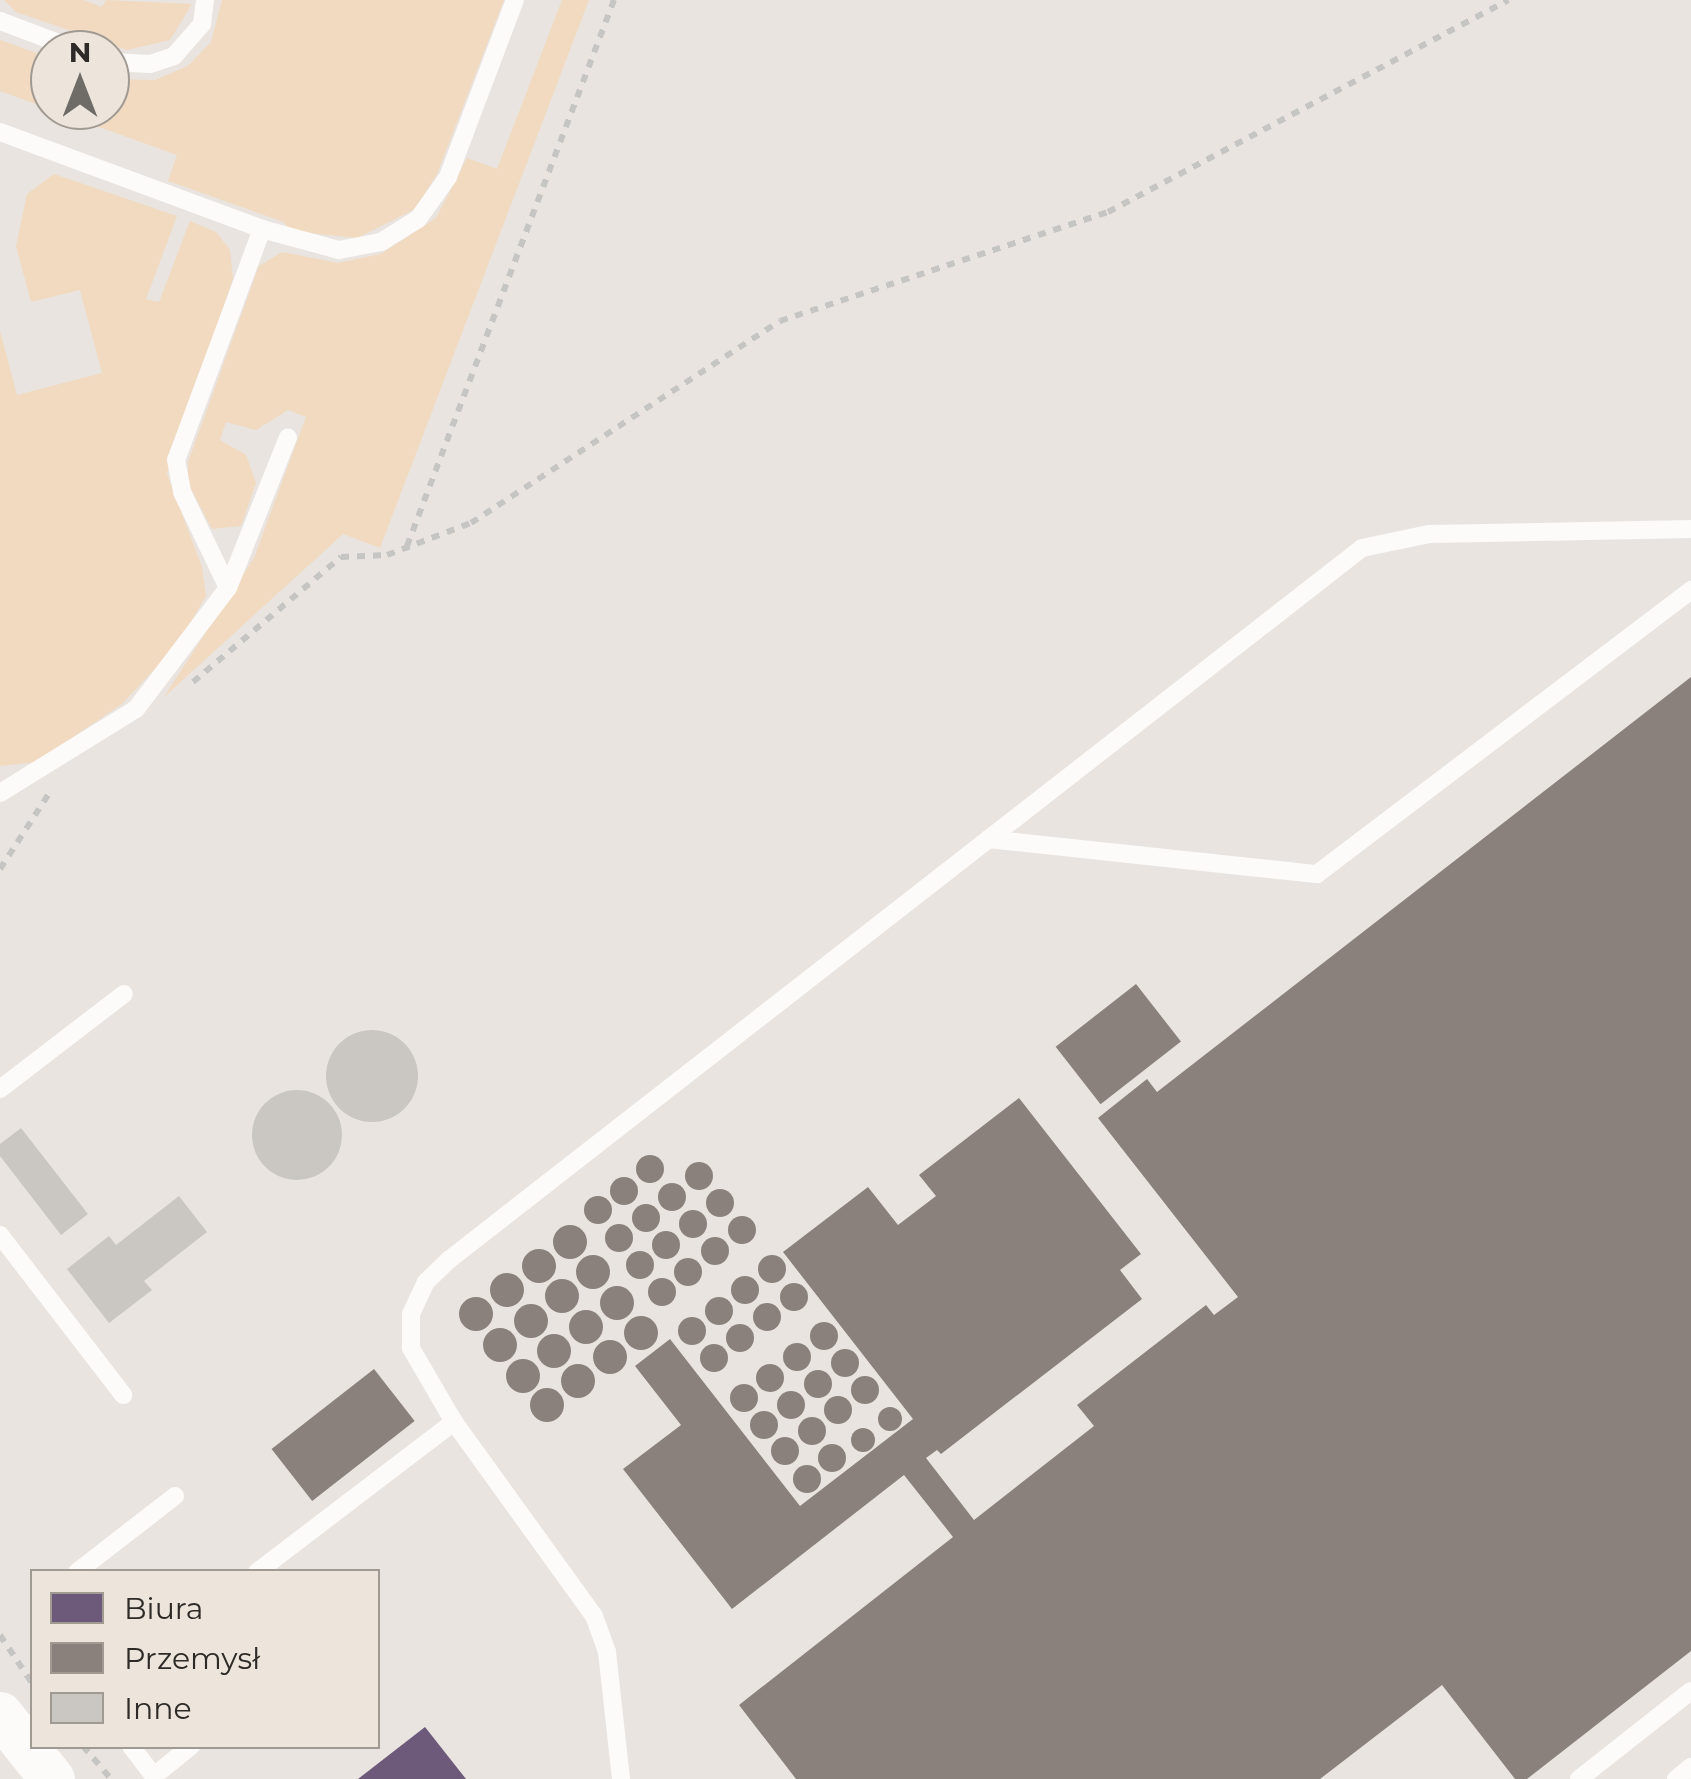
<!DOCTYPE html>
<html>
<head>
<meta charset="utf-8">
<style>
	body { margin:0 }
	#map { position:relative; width:1691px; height:1779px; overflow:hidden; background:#e9e4df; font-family:Montserrat,sans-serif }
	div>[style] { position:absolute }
	.green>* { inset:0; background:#f1dabf }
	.offices>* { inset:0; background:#6d597a }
	.industry>* { inset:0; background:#8a817c; transform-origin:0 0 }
	.round { border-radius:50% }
	.building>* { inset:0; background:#cac6c2 }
	.path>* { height:6px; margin-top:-3px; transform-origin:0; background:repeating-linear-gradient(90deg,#c5c5c3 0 8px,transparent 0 16px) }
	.service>* { height:18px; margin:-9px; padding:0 9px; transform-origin:9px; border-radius:9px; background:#fcfbfa }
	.tertiary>* { height:45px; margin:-22.5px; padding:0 22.5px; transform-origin:22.5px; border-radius:22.5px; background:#fcfbfa }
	span { translate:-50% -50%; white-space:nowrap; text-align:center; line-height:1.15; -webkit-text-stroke:10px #ede5db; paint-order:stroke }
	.legend { position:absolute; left:30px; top:1569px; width:350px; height:180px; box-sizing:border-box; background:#ede5db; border:2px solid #a09a93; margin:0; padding:12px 18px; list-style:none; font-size:30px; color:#2d2a27 }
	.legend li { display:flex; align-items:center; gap:20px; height:50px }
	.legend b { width:50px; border:2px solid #a09a93 }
	.north { position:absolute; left:30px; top:30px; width:100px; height:100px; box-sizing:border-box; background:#ede5db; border:2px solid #a09a93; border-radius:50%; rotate:0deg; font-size:28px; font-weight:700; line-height:40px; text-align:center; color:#2d2a27 }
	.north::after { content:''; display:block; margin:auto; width:35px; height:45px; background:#6f6b67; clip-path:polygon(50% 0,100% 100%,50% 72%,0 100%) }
</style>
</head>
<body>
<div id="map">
	<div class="green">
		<i style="clip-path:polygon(4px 0,83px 0,102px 7px,106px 0,192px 4px,170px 40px,127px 50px,16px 12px)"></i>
		<i style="clip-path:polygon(222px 0,504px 0,437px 174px,415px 209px,357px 238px,291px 231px,284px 222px,168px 181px,177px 155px,52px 110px,110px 110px,110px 79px,155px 80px,188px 66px,211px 42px)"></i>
		<i style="clip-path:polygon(562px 0,589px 0,380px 548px,343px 534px,164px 697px,254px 558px,306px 417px,288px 410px,256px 430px,226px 422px,220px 440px,246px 455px,256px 483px,241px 526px,212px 529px,188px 483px,188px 462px,259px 266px,282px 252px,338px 263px,381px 254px,436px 218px,467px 158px,497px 169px)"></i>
		<i style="clip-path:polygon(0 40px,50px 58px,50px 109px,0 91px)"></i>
		<i style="clip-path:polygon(54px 174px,177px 216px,146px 299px,159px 302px,190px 221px,216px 232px,230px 250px,233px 279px,167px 474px,202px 567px,206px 596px,177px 645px,122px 704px,36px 762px,0 766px,0 331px,17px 395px,102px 373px,80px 290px,31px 302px,16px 246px,27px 194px)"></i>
	</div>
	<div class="offices">
		<i style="clip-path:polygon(425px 1727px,466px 1779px,358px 1779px)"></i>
	</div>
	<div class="industry">
		<i style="clip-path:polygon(1691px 677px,1691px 1651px,1527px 1779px,1515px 1779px,1442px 1685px,1320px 1779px,796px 1779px,739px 1705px,953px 1537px,904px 1475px,732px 1609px,623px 1469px,681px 1425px,635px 1366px,670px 1339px,800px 1506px,913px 1419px,783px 1252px,868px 1187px,898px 1225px,936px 1196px,919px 1175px,1019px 1098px,1141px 1254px,1120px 1270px,1142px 1299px,941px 1454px,937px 1450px,926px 1458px,974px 1520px,1094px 1426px,1077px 1405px,1206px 1305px,1214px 1315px,1238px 1297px,1098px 1118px,1147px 1079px,1157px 1092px)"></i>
		<i style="left:1136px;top:984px;width:73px;height:102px;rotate:52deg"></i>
		<i class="round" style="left:636px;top:1155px;width:28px;height:28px"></i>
		<i class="round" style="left:685px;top:1162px;width:28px;height:28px"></i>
		<i class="round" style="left:610px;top:1177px;width:28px;height:28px"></i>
		<i class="round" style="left:658px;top:1183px;width:28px;height:28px"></i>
		<i class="round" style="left:706px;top:1189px;width:28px;height:28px"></i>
		<i class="round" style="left:584px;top:1196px;width:28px;height:28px"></i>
		<i class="round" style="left:632px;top:1204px;width:28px;height:28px"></i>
		<i class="round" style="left:679px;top:1210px;width:28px;height:28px"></i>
		<i class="round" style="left:728px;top:1216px;width:28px;height:28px"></i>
		<i class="round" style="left:605px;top:1224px;width:28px;height:28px"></i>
		<i class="round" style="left:553px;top:1225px;width:34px;height:34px"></i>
		<i class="round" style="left:652px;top:1231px;width:28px;height:28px"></i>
		<i class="round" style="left:701px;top:1237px;width:28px;height:28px"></i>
		<i class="round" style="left:522px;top:1249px;width:34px;height:34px"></i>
		<i class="round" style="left:626px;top:1251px;width:28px;height:28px"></i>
		<i class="round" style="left:758px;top:1255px;width:28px;height:28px"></i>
		<i class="round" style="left:576px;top:1255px;width:34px;height:34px"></i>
		<i class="round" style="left:674px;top:1258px;width:28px;height:28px"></i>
		<i class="round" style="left:490px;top:1273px;width:34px;height:34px"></i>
		<i class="round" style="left:731px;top:1276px;width:28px;height:28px"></i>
		<i class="round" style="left:648px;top:1278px;width:28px;height:28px"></i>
		<i class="round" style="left:545px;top:1279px;width:34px;height:34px"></i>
		<i class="round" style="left:780px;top:1283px;width:28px;height:28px"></i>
		<i class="round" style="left:600px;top:1286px;width:34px;height:34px"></i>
		<i class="round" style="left:705px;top:1297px;width:28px;height:28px"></i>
		<i class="round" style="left:459px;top:1297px;width:34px;height:34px"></i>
		<i class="round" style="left:753px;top:1303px;width:28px;height:28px"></i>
		<i class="round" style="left:514px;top:1304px;width:34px;height:34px"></i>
		<i class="round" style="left:569px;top:1310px;width:34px;height:34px"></i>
		<i class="round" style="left:624px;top:1316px;width:34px;height:34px"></i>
		<i class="round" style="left:678px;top:1317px;width:28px;height:28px"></i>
		<i class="round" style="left:810px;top:1322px;width:28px;height:28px"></i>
		<i class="round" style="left:726px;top:1324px;width:28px;height:28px"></i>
		<i class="round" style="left:483px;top:1328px;width:34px;height:34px"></i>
		<i class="round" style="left:537px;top:1334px;width:34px;height:34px"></i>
		<i class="round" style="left:593px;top:1340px;width:34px;height:34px"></i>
		<i class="round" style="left:783px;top:1343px;width:28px;height:28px"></i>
		<i class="round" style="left:700px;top:1344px;width:28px;height:28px"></i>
		<i class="round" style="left:831px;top:1349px;width:28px;height:28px"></i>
		<i class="round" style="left:506px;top:1359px;width:34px;height:34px"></i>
		<i class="round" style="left:756px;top:1364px;width:28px;height:28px"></i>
		<i class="round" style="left:561px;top:1364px;width:34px;height:34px"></i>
		<i style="left:374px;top:1369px;width:66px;height:130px;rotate:52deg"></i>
		<i class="round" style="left:804px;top:1370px;width:28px;height:28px"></i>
		<i class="round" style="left:851px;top:1376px;width:28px;height:28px"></i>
		<i class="round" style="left:730px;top:1384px;width:28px;height:28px"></i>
		<i class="round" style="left:530px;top:1388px;width:34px;height:34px"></i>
		<i class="round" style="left:777px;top:1391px;width:28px;height:28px"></i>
		<i class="round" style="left:824px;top:1396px;width:28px;height:28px"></i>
		<i class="round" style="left:878px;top:1407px;width:24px;height:24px"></i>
		<i class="round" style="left:750px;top:1411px;width:28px;height:28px"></i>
		<i class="round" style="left:798px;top:1417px;width:28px;height:28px"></i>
		<i class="round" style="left:851px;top:1428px;width:24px;height:24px"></i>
		<i class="round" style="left:771px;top:1437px;width:28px;height:28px"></i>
		<i class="round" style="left:818px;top:1444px;width:28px;height:28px"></i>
		<i class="round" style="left:793px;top:1465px;width:28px;height:28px"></i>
	</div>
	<div class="building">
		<i class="round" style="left:326px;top:1030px;width:92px;height:92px"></i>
		<i class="round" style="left:252px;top:1090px;width:90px;height:90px"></i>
		<i style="clip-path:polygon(21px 1128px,88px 1214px,61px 1235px,0 1156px,0 1144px)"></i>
		<i style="clip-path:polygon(179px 1196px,207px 1232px,144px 1281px,152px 1290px,109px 1323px,67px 1269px,109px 1236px,116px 1245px)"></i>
	</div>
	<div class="path">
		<i style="left:407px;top:546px;width:584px;rotate:-69.24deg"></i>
		<i style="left:193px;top:682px;width:194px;rotate:-40.2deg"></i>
		<i style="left:341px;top:557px;width:46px;rotate:-2.5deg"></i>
		<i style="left:387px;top:555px;width:90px;rotate:-20.9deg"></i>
		<i style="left:471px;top:523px;width:369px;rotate:-33.2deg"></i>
		<i style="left:780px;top:321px;width:346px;rotate:-18.4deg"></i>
		<i style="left:1108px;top:212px;width:453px;rotate:-27.9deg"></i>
		<i style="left:0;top:869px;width:88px;rotate:-57deg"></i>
		<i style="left:0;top:1635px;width:58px;rotate:56.3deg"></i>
		<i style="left:83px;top:1746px;width:43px;rotate:49.7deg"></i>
	</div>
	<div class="service">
		<i style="left:0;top:21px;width:82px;rotate:20.6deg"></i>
		<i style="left:110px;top:62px;width:40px;rotate:2.9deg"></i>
		<i style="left:150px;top:64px;width:25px;rotate:-18deg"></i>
		<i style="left:174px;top:56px;width:43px;rotate:-48.8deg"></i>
		<i style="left:202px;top:24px;width:24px;rotate:-83deg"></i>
		<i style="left:0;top:132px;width:279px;rotate:20.3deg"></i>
		<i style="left:262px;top:229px;width:246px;rotate:110.4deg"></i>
		<i style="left:176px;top:460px;width:33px;rotate:79deg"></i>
		<i style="left:182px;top:492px;width:106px;rotate:64.4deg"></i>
		<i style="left:262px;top:229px;width:80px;rotate:15.3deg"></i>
		<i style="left:339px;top:250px;width:43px;rotate:-10.8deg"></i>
		<i style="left:381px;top:242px;width:44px;rotate:-31.9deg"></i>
		<i style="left:418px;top:219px;width:52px;rotate:-54.5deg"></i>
		<i style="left:448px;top:177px;width:189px;rotate:-69.3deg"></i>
		<i style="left:0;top:793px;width:160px;rotate:-31.7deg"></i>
		<i style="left:136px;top:709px;width:152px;rotate:-52.8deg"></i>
		<i style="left:228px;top:588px;width:162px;rotate:-68.3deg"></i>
		<i style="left:988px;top:839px;width:331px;rotate:6.1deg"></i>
		<i style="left:1317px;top:874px;width:470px;rotate:-37.2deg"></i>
		<i style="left:0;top:1089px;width:156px;rotate:-37.5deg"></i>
		<i style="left:0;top:1235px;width:202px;rotate:52.4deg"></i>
		<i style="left:454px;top:1422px;width:239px;rotate:54.2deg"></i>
		<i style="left:594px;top:1616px;width:38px;rotate:70deg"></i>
		<i style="left:607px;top:1652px;width:128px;rotate:83.7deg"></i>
		<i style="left:77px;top:1572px;width:124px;rotate:-37.8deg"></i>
		<i style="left:257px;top:1572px;width:248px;rotate:-37.3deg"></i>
		<i style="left:454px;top:1422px;width:86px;rotate:-120.2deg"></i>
		<i style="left:411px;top:1348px;width:34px;rotate:-90deg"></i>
		<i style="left:411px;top:1314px;width:35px;rotate:-65deg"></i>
		<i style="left:426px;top:1282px;width:33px;rotate:-44deg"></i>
		<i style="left:450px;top:1259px;width:1156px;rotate:-37.94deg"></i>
		<i style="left:1362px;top:548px;width:68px;rotate:-11.8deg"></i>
		<i style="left:1429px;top:534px;width:262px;rotate:-1.1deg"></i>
		<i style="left:131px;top:1746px;width:41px;rotate:52.9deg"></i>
		<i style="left:154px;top:1776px;width:48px;rotate:-39deg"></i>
		<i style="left:1579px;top:1779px;width:142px;rotate:-38.2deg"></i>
		<i style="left:1676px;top:1779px;width:19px;rotate:-39deg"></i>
	</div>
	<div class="tertiary">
		<i style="left:0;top:1714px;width:83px;rotate:51.3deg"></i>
	</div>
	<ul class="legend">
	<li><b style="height:28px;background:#6d597a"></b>Biura</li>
	<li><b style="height:28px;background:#8a817c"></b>Przemysł</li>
	<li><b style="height:28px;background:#cac6c2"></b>Inne</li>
	</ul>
	<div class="north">N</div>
</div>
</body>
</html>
